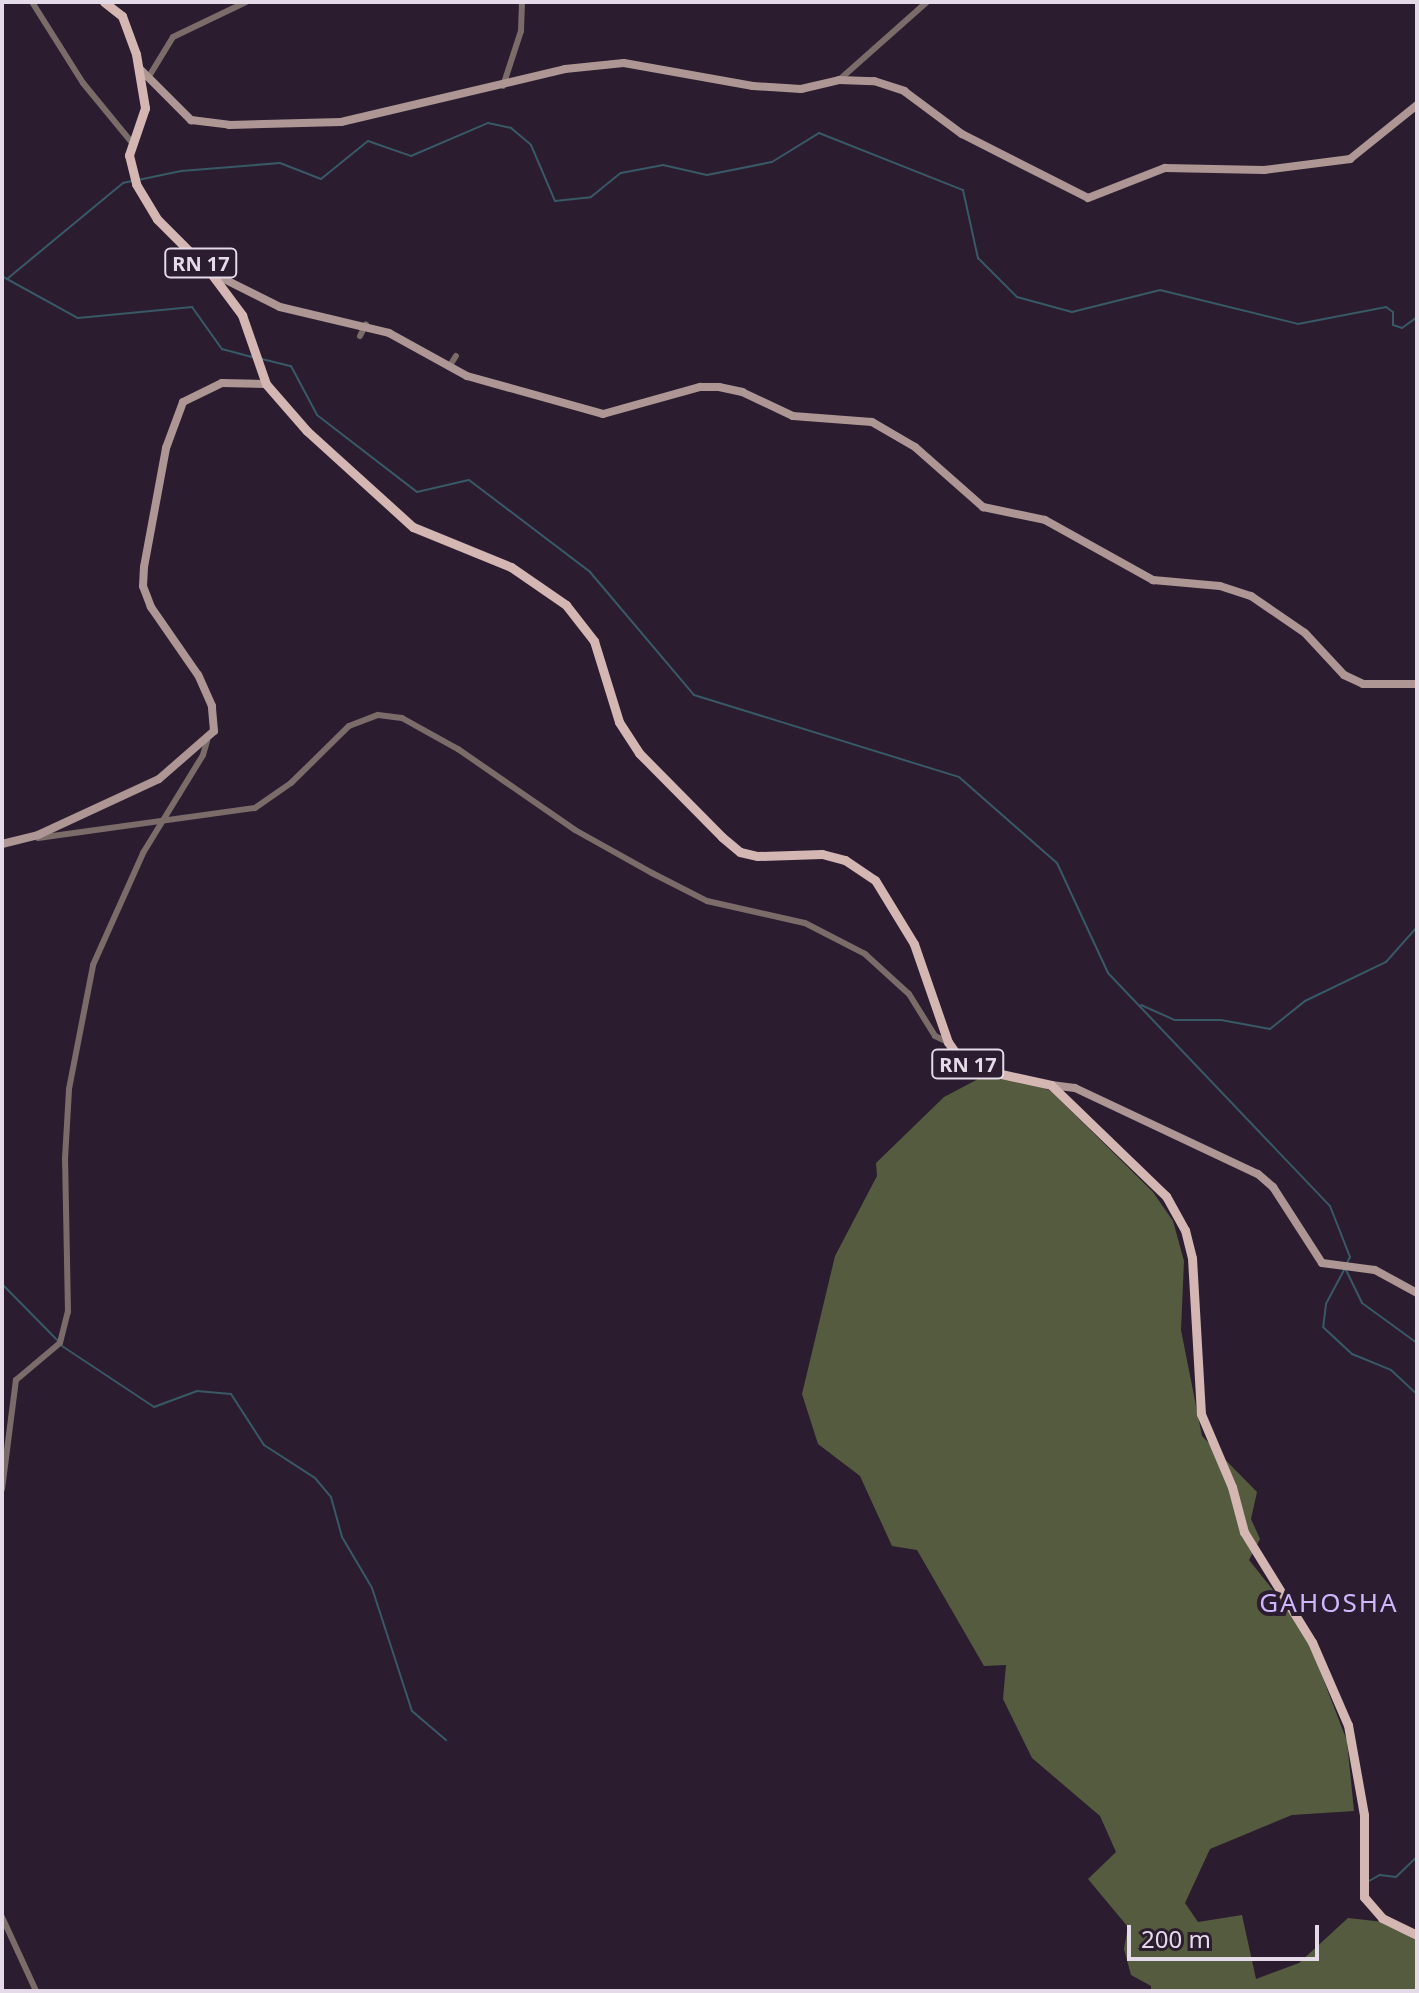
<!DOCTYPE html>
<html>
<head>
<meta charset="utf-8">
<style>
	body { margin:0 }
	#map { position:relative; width:1419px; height:1993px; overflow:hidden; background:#2b1c30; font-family:"Noto Sans",sans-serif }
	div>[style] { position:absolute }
	.forest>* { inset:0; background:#555b3f }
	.stream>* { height:2px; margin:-1px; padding:0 1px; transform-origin:1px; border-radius:1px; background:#385965 }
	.street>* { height:6px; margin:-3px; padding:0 3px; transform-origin:3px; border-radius:3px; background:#7b6c6a }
	.secondary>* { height:8px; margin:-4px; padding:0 4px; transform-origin:4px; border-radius:4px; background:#ad9693 }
	.primary>* { height:9px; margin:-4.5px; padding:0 4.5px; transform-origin:4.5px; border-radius:4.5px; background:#d4b6b2 }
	span { translate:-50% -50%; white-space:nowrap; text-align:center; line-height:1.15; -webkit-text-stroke:8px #2b1c30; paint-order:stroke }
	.shield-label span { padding:2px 6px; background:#2b1c30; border:2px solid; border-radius:6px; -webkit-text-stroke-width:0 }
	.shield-label { font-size:20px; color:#e5dae8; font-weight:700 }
	.quarter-label { font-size:26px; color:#ceb7fd; letter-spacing:2px }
	.frame { position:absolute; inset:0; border:4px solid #e5dae8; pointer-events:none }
	.scale { position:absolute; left:1127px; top:1925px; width:192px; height:36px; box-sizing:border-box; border:4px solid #e5dae8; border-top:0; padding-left:10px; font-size:24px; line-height:28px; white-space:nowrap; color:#e5dae8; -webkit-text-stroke:6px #2b1c30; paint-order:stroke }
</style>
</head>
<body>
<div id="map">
	<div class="forest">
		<i style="clip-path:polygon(980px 1078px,1023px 1079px,1051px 1091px,1153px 1192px,1173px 1221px,1184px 1261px,1181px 1330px,1202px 1436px,1257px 1492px,1251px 1519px,1260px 1539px,1249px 1560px,1304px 1629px,1347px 1741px,1354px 1811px,1292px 1815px,1210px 1849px,1185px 1903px,1198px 1922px,1242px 1915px,1256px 1979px,1299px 1963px,1348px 1918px,1384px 1922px,1417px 1941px,1417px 1991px,1151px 1991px,1151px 1986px,1131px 1975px,1124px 1949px,1128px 1927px,1088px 1879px,1116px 1852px,1100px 1816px,1032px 1758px,1003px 1699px,1006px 1665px,984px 1666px,917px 1550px,892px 1546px,860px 1476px,818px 1444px,802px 1394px,835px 1256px,877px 1176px,876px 1163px,944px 1097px)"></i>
	</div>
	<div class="stream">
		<i style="left:138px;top:180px;width:44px;rotate:-11.8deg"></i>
		<i style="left:181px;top:171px;width:99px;rotate:-4.6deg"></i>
		<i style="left:280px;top:163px;width:44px;rotate:21.3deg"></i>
		<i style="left:321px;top:179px;width:60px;rotate:-39deg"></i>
		<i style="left:368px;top:141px;width:46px;rotate:19.2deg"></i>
		<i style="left:411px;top:156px;width:84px;rotate:-23.2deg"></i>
		<i style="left:488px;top:123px;width:24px;rotate:12deg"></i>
		<i style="left:511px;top:128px;width:26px;rotate:40deg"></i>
		<i style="left:531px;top:145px;width:61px;rotate:66.8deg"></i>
		<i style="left:555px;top:201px;width:36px;rotate:-6deg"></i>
		<i style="left:591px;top:197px;width:38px;rotate:-39deg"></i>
		<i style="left:621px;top:173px;width:43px;rotate:-10.8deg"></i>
		<i style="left:663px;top:165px;width:45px;rotate:12.8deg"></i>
		<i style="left:707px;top:175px;width:66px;rotate:-11.3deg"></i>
		<i style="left:772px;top:162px;width:55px;rotate:-31.7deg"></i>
		<i style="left:819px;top:133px;width:155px;rotate:21.6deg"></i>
		<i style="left:963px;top:190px;width:70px;rotate:77.6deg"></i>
		<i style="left:978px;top:258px;width:55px;rotate:45deg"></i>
		<i style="left:1017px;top:297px;width:57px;rotate:15.3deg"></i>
		<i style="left:1072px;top:312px;width:91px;rotate:-14deg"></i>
		<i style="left:1160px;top:290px;width:142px;rotate:13.8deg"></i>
		<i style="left:1298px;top:324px;width:90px;rotate:-10.9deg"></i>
		<i style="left:1386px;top:307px;width:9px;rotate:36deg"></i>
		<i style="left:1393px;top:312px;width:13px;rotate:90deg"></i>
		<i style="left:1393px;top:325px;width:9px;rotate:18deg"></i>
		<i style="left:1402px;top:328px;width:19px;rotate:-36deg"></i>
		<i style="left:2px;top:276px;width:6px;rotate:31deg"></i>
		<i style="left:7px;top:279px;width:151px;rotate:-39.6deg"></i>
		<i style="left:123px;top:183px;width:9px;rotate:-13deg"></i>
		<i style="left:7px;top:279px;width:81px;rotate:28.8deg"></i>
		<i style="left:78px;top:318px;width:115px;rotate:-5.5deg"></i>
		<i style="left:192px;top:307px;width:52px;rotate:54.5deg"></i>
		<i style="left:222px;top:349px;width:31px;rotate:15deg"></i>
		<i style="left:262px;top:359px;width:30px;rotate:14deg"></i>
		<i style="left:291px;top:366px;width:55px;rotate:62deg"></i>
		<i style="left:317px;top:415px;width:126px;rotate:37.6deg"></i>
		<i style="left:417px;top:492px;width:53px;rotate:-13deg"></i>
		<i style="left:469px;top:480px;width:152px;rotate:37.2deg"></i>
		<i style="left:590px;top:572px;width:161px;rotate:49.8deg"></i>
		<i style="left:694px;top:695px;width:277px;rotate:17.2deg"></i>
		<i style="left:959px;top:777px;width:130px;rotate:41.3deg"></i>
		<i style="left:1057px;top:863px;width:121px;rotate:65.1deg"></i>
		<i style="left:1108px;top:973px;width:322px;rotate:46.4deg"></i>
		<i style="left:1330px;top:1206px;width:55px;rotate:68.6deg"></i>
		<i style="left:1350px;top:1257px;width:7px;rotate:117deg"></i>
		<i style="left:1141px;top:1005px;width:37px;rotate:24deg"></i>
		<i style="left:1175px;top:1020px;width:46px"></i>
		<i style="left:1221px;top:1020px;width:50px;rotate:10.4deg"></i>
		<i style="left:1270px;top:1029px;width:45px;rotate:-38.7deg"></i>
		<i style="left:1305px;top:1001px;width:90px;rotate:-25.7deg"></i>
		<i style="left:1386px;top:962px;width:47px;rotate:-48.5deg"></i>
		<i style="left:1345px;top:1268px;width:39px;rotate:64deg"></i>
		<i style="left:1362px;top:1303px;width:68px;rotate:36deg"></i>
		<i style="left:1344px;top:1270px;width:38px;rotate:118deg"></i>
		<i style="left:1326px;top:1304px;width:23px;rotate:97deg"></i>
		<i style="left:1323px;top:1327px;width:40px;rotate:43deg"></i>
		<i style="left:1352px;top:1354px;width:42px;rotate:22.3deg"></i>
		<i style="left:1391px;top:1370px;width:35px;rotate:43deg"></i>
		<i style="left:2px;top:1284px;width:80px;rotate:45.5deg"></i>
		<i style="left:62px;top:1346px;width:110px;rotate:33.5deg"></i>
		<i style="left:154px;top:1407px;width:46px;rotate:-20.4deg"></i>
		<i style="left:197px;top:1391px;width:34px;rotate:5deg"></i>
		<i style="left:231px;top:1394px;width:61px;rotate:57.1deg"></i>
		<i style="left:264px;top:1445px;width:61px;rotate:32.9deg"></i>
		<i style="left:315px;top:1478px;width:25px;rotate:50deg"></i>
		<i style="left:331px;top:1497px;width:41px;rotate:74.6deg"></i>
		<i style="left:342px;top:1537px;width:59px;rotate:59.5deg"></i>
		<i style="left:372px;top:1588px;width:129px;rotate:72deg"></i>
		<i style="left:412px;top:1711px;width:45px;rotate:40.5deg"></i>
		<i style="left:1369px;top:1881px;width:13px;rotate:-29deg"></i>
		<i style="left:1380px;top:1875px;width:16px;rotate:7deg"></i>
		<i style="left:1396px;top:1877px;width:29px;rotate:-44deg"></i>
	</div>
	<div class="street">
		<i style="left:32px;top:2px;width:96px;rotate:57.8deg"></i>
		<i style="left:83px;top:83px;width:80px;rotate:50.6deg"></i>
		<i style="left:148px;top:78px;width:48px;rotate:-58.6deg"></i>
		<i style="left:173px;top:37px;width:81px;rotate:-25.6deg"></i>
		<i style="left:839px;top:80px;width:118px;rotate:-41.6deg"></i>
		<i style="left:503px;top:86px;width:58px;rotate:-71.9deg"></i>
		<i style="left:521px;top:31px;width:29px;rotate:-88deg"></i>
		<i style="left:360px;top:336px;width:13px;rotate:-63deg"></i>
		<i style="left:449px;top:367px;width:13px;rotate:-58deg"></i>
		<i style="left:38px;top:838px;width:219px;rotate:-7.9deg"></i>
		<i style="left:255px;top:808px;width:44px;rotate:-34.8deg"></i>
		<i style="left:291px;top:783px;width:81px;rotate:-44.5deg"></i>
		<i style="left:349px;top:726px;width:31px;rotate:-21deg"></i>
		<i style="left:378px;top:715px;width:24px;rotate:7deg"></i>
		<i style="left:402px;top:718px;width:64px;rotate:29deg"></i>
		<i style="left:458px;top:749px;width:142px;rotate:34.7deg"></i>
		<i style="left:575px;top:830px;width:88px;rotate:29.2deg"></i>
		<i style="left:652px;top:873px;width:62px;rotate:27deg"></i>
		<i style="left:707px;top:901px;width:100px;rotate:12.7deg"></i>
		<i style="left:805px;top:923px;width:68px;rotate:27.3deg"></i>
		<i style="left:865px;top:954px;width:59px;rotate:42.3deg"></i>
		<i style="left:909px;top:994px;width:49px;rotate:58.2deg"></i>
		<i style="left:935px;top:1036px;width:14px;rotate:25deg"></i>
		<i style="left:2px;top:1489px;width:110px;rotate:-82.7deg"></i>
		<i style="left:16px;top:1380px;width:57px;rotate:-40.1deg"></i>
		<i style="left:60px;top:1343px;width:32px;rotate:-76deg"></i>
		<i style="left:68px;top:1312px;width:153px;rotate:-91.1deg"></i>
		<i style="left:65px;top:1159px;width:70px;rotate:-86.7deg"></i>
		<i style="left:69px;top:1089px;width:126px;rotate:-79deg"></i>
		<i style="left:93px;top:965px;width:123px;rotate:-65.9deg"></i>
		<i style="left:143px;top:853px;width:115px;rotate:-58.5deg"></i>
		<i style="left:203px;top:755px;width:15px;rotate:-74deg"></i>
		<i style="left:2px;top:1917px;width:81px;rotate:65.3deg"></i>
	</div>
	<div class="secondary">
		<i style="left:139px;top:68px;width:74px;rotate:45deg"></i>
		<i style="left:191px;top:120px;width:38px;rotate:7deg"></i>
		<i style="left:229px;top:125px;width:112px;rotate:-1.5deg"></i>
		<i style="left:341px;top:122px;width:230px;rotate:-13.3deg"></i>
		<i style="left:565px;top:69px;width:59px;rotate:-5.8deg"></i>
		<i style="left:624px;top:63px;width:131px;rotate:10.1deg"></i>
		<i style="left:753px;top:86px;width:48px;rotate:3.6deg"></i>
		<i style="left:801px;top:89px;width:39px;rotate:-13deg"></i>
		<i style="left:839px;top:80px;width:35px;rotate:2deg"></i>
		<i style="left:874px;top:81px;width:32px;rotate:18deg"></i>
		<i style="left:904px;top:91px;width:72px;rotate:36.6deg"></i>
		<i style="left:962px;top:134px;width:141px;rotate:26.9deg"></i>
		<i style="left:1088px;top:198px;width:83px;rotate:-21.3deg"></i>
		<i style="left:1165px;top:168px;width:99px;rotate:1.2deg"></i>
		<i style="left:1264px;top:170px;width:87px;rotate:-7.3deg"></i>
		<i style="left:1350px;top:159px;width:86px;rotate:-38.9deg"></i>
		<i style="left:210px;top:272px;width:78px;rotate:26.6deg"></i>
		<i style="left:280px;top:307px;width:112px;rotate:13.4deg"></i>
		<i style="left:389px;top:333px;width:89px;rotate:28.9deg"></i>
		<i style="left:467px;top:376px;width:141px;rotate:15.6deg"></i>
		<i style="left:603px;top:414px;width:101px;rotate:-15.6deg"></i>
		<i style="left:700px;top:387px;width:19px"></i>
		<i style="left:719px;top:387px;width:24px;rotate:12deg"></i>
		<i style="left:742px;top:392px;width:56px;rotate:25.2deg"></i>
		<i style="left:793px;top:416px;width:79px;rotate:4.3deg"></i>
		<i style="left:872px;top:422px;width:50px;rotate:30.2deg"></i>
		<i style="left:915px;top:447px;width:91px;rotate:41.4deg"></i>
		<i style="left:983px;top:507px;width:63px;rotate:11.8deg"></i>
		<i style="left:1045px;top:520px;width:124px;rotate:29.1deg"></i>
		<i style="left:1153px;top:580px;width:67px;rotate:5.1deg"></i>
		<i style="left:1220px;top:586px;width:33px;rotate:18deg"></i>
		<i style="left:1251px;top:596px;width:65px;rotate:34.4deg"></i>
		<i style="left:1305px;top:633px;width:57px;rotate:47.1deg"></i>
		<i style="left:1344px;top:675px;width:21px;rotate:25deg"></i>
		<i style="left:1363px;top:684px;width:54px"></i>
		<i style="left:2px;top:844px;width:37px;rotate:-14deg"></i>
		<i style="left:38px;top:835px;width:133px;rotate:-24.8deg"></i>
		<i style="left:159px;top:779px;width:73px;rotate:-41.1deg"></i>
		<i style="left:214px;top:731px;width:25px;rotate:-95deg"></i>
		<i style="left:212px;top:706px;width:34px;rotate:-114deg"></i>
		<i style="left:198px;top:675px;width:83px;rotate:-124.7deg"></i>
		<i style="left:151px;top:607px;width:22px;rotate:-111deg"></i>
		<i style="left:143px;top:586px;width:19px;rotate:-87deg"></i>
		<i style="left:144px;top:567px;width:121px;rotate:-79.5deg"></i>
		<i style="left:166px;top:448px;width:49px;rotate:-69.7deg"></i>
		<i style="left:183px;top:402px;width:43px;rotate:-26deg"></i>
		<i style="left:222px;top:383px;width:44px;rotate:1.3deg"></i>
		<i style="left:1051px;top:1085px;width:24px;rotate:7deg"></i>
		<i style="left:1075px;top:1088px;width:202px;rotate:25.2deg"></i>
		<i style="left:1258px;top:1174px;width:20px;rotate:41deg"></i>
		<i style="left:1273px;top:1187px;width:90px;rotate:57.2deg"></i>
		<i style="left:1322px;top:1263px;width:53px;rotate:7.5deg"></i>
		<i style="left:1375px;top:1270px;width:48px;rotate:28.7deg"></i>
	</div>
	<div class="primary">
		<i style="left:104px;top:2px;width:23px;rotate:38deg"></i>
		<i style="left:122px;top:16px;width:40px;rotate:69.8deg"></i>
		<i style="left:136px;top:54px;width:55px;rotate:80.5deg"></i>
		<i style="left:145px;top:108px;width:50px;rotate:108.8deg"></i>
		<i style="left:129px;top:155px;width:30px;rotate:76deg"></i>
		<i style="left:136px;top:184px;width:41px;rotate:59deg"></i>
		<i style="left:157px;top:219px;width:75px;rotate:45deg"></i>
		<i style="left:210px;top:272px;width:54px;rotate:53.3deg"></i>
		<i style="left:242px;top:315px;width:73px;rotate:70.8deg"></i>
		<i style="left:266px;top:384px;width:62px;rotate:48.9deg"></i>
		<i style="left:307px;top:431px;width:143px;rotate:42.2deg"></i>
		<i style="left:413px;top:527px;width:106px;rotate:22.2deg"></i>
		<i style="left:511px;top:567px;width:67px;rotate:34.6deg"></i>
		<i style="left:566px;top:605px;width:46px;rotate:52.1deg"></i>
		<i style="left:594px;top:641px;width:85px;rotate:72.8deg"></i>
		<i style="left:619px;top:722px;width:37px;rotate:57deg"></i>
		<i style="left:639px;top:753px;width:118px;rotate:45.3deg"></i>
		<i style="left:722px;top:837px;width:23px;rotate:40deg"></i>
		<i style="left:740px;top:852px;width:18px;rotate:13deg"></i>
		<i style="left:758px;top:856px;width:64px;rotate:-1.8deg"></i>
		<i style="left:822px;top:854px;width:24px;rotate:15deg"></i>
		<i style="left:845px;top:860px;width:36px;rotate:34deg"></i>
		<i style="left:875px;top:880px;width:75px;rotate:58.6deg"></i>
		<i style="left:914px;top:944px;width:104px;rotate:70.9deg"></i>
		<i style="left:948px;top:1042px;width:21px;rotate:55deg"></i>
		<i style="left:960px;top:1059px;width:17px;rotate:33deg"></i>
		<i style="left:974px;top:1068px;width:79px;rotate:12.4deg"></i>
		<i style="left:1051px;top:1085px;width:160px;rotate:44deg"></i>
		<i style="left:1166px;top:1196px;width:39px;rotate:61deg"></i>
		<i style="left:1185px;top:1230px;width:29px;rotate:76deg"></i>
		<i style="left:1192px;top:1258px;width:156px;rotate:86.7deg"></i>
		<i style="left:1201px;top:1414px;width:79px;rotate:67deg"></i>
		<i style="left:1232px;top:1487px;width:47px;rotate:75.1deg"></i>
		<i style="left:1244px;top:1532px;width:129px;rotate:58.3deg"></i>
		<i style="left:1312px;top:1642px;width:90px;rotate:66.6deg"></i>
		<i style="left:1348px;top:1725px;width:91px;rotate:79.9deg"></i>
		<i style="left:1364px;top:1815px;width:82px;rotate:90deg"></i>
		<i style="left:1364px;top:1897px;width:28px;rotate:49deg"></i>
		<i style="left:1382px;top:1918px;width:39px;rotate:26deg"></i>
	</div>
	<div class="shield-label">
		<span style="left:201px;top:263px">RN 17</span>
		<span style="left:968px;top:1064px">RN 17</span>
	</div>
	<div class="quarter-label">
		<span style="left:1329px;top:1603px">GAHOSHA</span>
	</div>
	<div class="frame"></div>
	<div class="scale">200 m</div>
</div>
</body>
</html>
